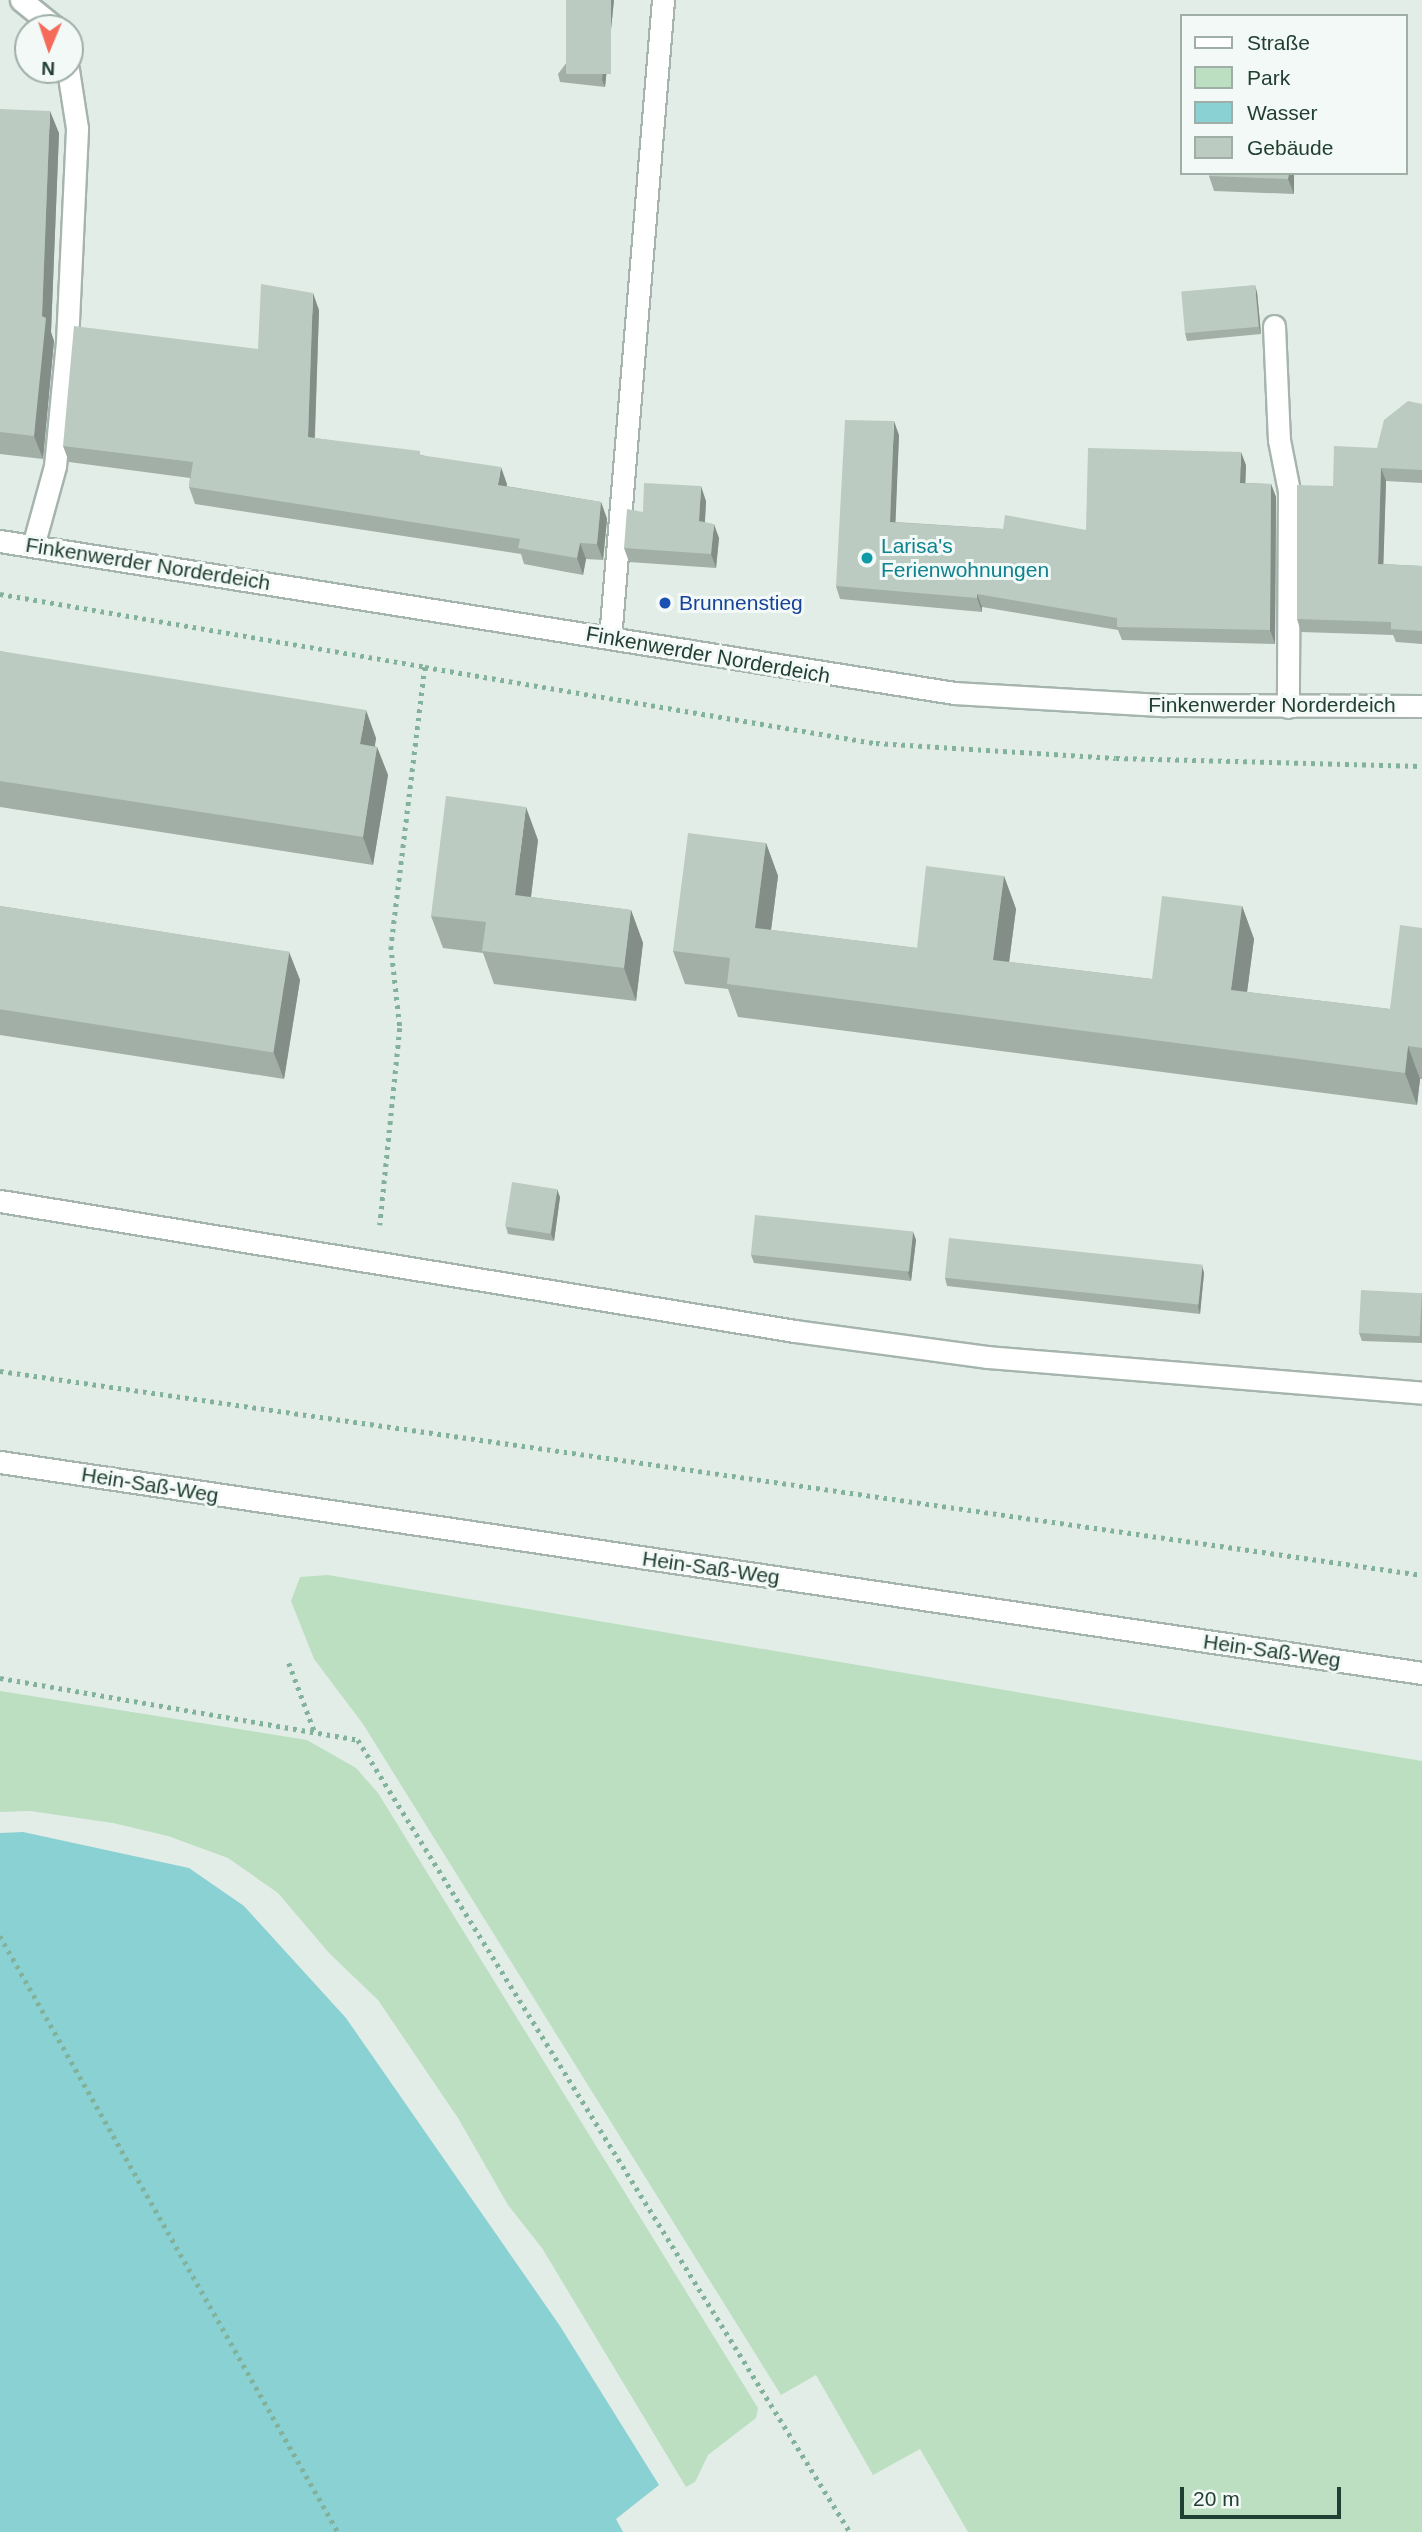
<!DOCTYPE html>
<html>
<head>
<meta charset="utf-8">
<style>
	body { margin:0 }
	#map { position:relative; width:1422px; height:2532px; overflow:hidden; background:#e3ede7; font-family:Arial,sans-serif }
	div>[style] { position:absolute }
	.green>* { inset:0; background:#bbdfc0 }
	.water>* { inset:0; background:#8ad1d3 }
	.path>* { height:4.5px; margin-top:-2.25px; transform-origin:0; background:repeating-linear-gradient(90deg,#82b19c 0 3.5px,transparent 0 8.5px) }
	.roads { filter:drop-shadow(2px 0 #a5b5ad) drop-shadow(-2px 0 #a5b5ad) drop-shadow(0 2px #a5b5ad) drop-shadow(0 -2px #a5b5ad) }
	.service>* { height:21px; margin:-10.5px; padding:0 10.5px; transform-origin:10.5px; border-radius:10.5px; background:#fff }
	.minor>* { height:21px; margin:-10.5px; padding:0 10.5px; transform-origin:10.5px; border-radius:10.5px; background:#fff }
	.tertiary>* { height:21px; margin:-10.5px; padding:0 10.5px; transform-origin:10.5px; border-radius:10.5px; background:#fff }
	.wall>* { inset:0; background:#a1afa7 }
	.shaded-wall>* { inset:0; background:#838e88 }
	.building>* { inset:0; background:#bbcbc2; transform-origin:0 0 }
	.dots>* { width:19px; height:19px; translate:-50% -50%; box-sizing:border-box; border:4px solid #f3f9f6; border-radius:50% }
	span { translate:-50% -50%; white-space:nowrap; text-align:center; line-height:1.15; -webkit-text-stroke:6px #f3f9f6; paint-order:stroke }
	.culture-label { font-size:21px; color:#0d838f }
	.left { translate:0 -50%; text-align:left }
	.street-label { font-size:21px; color:#223f33 }
	.transit-label { font-size:21px; color:#164399 }
	.legend { position:absolute; left:1180px; top:14px; width:228px; height:161px; box-sizing:border-box; background:#f3f9f6; border:2px solid #9fafa8; margin:0; padding:9px 12px; list-style:none; font-size:21px; color:#223f33 }
	.legend li { display:flex; align-items:center; gap:14px; height:35px }
	.legend b { width:35px; border:2px solid #9fafa8 }
	.north { position:absolute; left:14px; top:14px; width:70px; height:70px; box-sizing:border-box; background:#f3f9f6; border:2px solid #9fafa8; border-radius:50%; rotate:182deg; font-size:19px; font-weight:700; line-height:28px; text-align:center; color:#223f33 }
	.north::after { content:''; display:block; margin:auto; width:24px; height:32px; background:#f56a59; clip-path:polygon(50% 0,100% 100%,50% 72%,0 100%) }
	.scale { position:absolute; left:1180px; top:2487px; width:161px; height:32px; box-sizing:border-box; border:4px solid #223f33; border-top:0; padding-left:9px; font-size:21px; line-height:24px; white-space:nowrap; color:#223f33; -webkit-text-stroke:5px #f3f9f6; paint-order:stroke }
</style>
</head>
<body>
<div id="map">
	<div class="green">
		<i style="clip-path:polygon(328px 1575px,1422px 1761px,1422px 2532px,968px 2532px,920px 2449px,873px 2475px,816px 2375px,781px 2395px,363px 1724px,314px 1659px,291px 1601px,300px 1577px)"></i>
		<i style="clip-path:polygon(0 1691px,307px 1740px,356px 1768px,378px 1793px,758px 2408px,756px 2418px,708px 2455px,695px 2482px,686px 2487px,542px 2248px,508px 2205px,458px 2118px,378px 2000px,329px 1953px,278px 1893px,228px 1858px,168px 1836px,113px 1823px,30px 1811px,0 1812px)"></i>
	</div>
	<div class="water">
		<i style="clip-path:polygon(23px 1832px,189px 1868px,244px 1906px,346px 2018px,560px 2326px,659px 2485px,616px 2519px,623px 2532px,0 2532px,0 1833px)"></i>
	</div>
	<div class="path">
		<i style="left:0;top:594px;width:431px;rotate:9.7deg"></i>
		<i style="left:425px;top:667px;width:281px;rotate:96.9deg"></i>
		<i style="left:391px;top:946px;width:82px;rotate:83.7deg"></i>
		<i style="left:400px;top:1028px;width:198px;rotate:95.8deg"></i>
		<i style="left:425px;top:667px;width:457px;rotate:9.6deg"></i>
		<i style="left:876px;top:743px;width:240px;rotate:3.6deg"></i>
		<i style="left:1116px;top:758px;width:306px;rotate:1.5deg"></i>
		<i style="left:0;top:1371px;width:1437px;rotate:8.16deg"></i>
		<i style="left:289px;top:1663px;width:75px;rotate:69.6deg"></i>
		<i style="left:0;top:1678px;width:363px;rotate:9.8deg"></i>
		<i style="left:358px;top:1740px;width:932px;rotate:58.15deg"></i>
		<i style="left:0;top:1936px;width:685px;rotate:60.44deg"></i>
	</div>
	<div class="roads">
		<div class="service">
			<i style="left:21px;top:0;width:45px;rotate:38.7deg"></i>
			<i style="left:1274px;top:326px;width:114px;rotate:87.5deg"></i>
			<i style="left:1279px;top:440px;width:52px;rotate:78.9deg"></i>
			<i style="left:1289px;top:491px;width:216px;rotate:90.3deg"></i>
			<i style="left:33px;top:546px;width:83px;rotate:-74.6deg"></i>
			<i style="left:55px;top:466px;width:125px;rotate:-84.5deg"></i>
			<i style="left:67px;top:342px;width:214px;rotate:-87.3deg"></i>
			<i style="left:77px;top:128px;width:59px;rotate:-98.8deg"></i>
			<i style="left:610px;top:638px;width:640px;rotate:-85.25deg"></i>
			<i style="left:0;top:1201px;width:806px;rotate:9.29deg"></i>
			<i style="left:795px;top:1331px;width:194px;rotate:7.7deg"></i>
			<i style="left:987px;top:1357px;width:436px;rotate:4.7deg"></i>
		</div>
		<div class="minor">
			<i style="left:0;top:1462px;width:1438px;rotate:8.44deg"></i>
		</div>
		<div class="tertiary">
			<i style="left:0;top:541px;width:966px;rotate:9.05deg"></i>
			<i style="left:954px;top:693px;width:211px;rotate:3.3deg"></i>
			<i style="left:1165px;top:705px;width:257px;rotate:0.2deg"></i>
		</div>
	</div>
	<div class="wall">
		<i style="clip-path:polygon(614px 0,605px 87px,560px 82px,558px 74px)"></i>
		<i style="clip-path:polygon(0 109px,59px 133px,51px 332px,54px 341px,43px 459px,0 454px)"></i>
		<i style="clip-path:polygon(1294px 173px,1294px 194px,1214px 191px,1209px 176px)"></i>
		<i style="clip-path:polygon(1257px 292px,1261px 334px,1187px 341px,1185px 333px)"></i>
		<i style="clip-path:polygon(319px 310px,315px 438px,422px 455px,507px 484px,506px 486px,601px 502px,607px 519px,603px 560px,586px 559px,583px 575px,524px 564px,521px 554px,195px 504px,189px 487px,190px 478px,69px 462px,63px 446px,258px 349px)"></i>
		<i style="clip-path:polygon(1422px 404px,1422px 483px,1386px 481px,1383px 564px,1422px 566px,1422px 644px,1396px 642px,1393px 635px,1301px 632px,1297px 619px,1333px 486px,1377px 448px)"></i>
		<i style="clip-path:polygon(899px 435px,895px 522px,1003px 529px,1086px 530px,1246px 465px,1245px 483px,1271px 484px,1276px 497px,1275px 644px,1122px 640px,1118px 630px,982px 607px,982px 612px,840px 599px,836px 586px)"></i>
		<i style="clip-path:polygon(706px 501px,705px 522px,719px 538px,716px 568px,629px 562px,624px 548px,643px 512px)"></i>
		<i style="clip-path:polygon(0 651px,376px 738px,375px 746px,377px 747px,388px 775px,373px 865px,0 807px)"></i>
		<i style="clip-path:polygon(538px 840px,531px 897px,631px 910px,643px 943px,636px 1001px,494px 984px,483px 953px,443px 948px,431px 916px)"></i>
		<i style="clip-path:polygon(766px 843px,778px 876px,771px 930px,917px 948px,1004px 876px,1016px 909px,1009px 962px,1152px 979px,1242px 906px,1254px 939px,1247px 992px,1390px 1009px,1422px 928px,1422px 1079px,1420px 1079px,1417px 1105px,738px 1017px,728px 989px,685px 984px,673px 951px)"></i>
		<i style="clip-path:polygon(0 906px,289px 952px,300px 980px,284px 1079px,0 1035px)"></i>
		<i style="clip-path:polygon(560px 1197px,554px 1241px,508px 1234px,506px 1227px)"></i>
		<i style="clip-path:polygon(913px 1232px,916px 1240px,911px 1281px,754px 1263px,751px 1255px)"></i>
		<i style="clip-path:polygon(1202px 1266px,1204px 1273px,1200px 1314px,947px 1286px,945px 1278px)"></i>
		<i style="clip-path:polygon(1422px 1293px,1422px 1343px,1362px 1341px,1359px 1333px)"></i>
	</div>
	<div class="shaded-wall">
		<i style="clip-path:polygon(611px 0,614px 0,605px 87px,602px 80px)"></i>
		<i style="clip-path:polygon(50px 111px,59px 133px,51px 332px,54px 341px,43px 459px,34px 436px,42px 316px)"></i>
		<i style="clip-path:polygon(1289px 173px,1294px 173px,1294px 194px,1288px 179px)"></i>
		<i style="clip-path:polygon(1255px 285px,1257px 292px,1261px 334px,1259px 327px)"></i>
		<i style="clip-path:polygon(313px 293px,319px 310px,314px 454px,308px 437px)"></i>
		<i style="clip-path:polygon(894px 421px,899px 435px,895px 535px,890px 522px)"></i>
		<i style="clip-path:polygon(1241px 452px,1246px 465px,1245px 496px,1240px 483px)"></i>
		<i style="clip-path:polygon(501px 467px,507px 484px,504px 501px,498px 485px)"></i>
		<i style="clip-path:polygon(1381px 468px,1386px 481px,1383px 577px,1378px 564px)"></i>
		<i style="clip-path:polygon(1271px 484px,1276px 497px,1275px 644px,1270px 630px)"></i>
		<i style="clip-path:polygon(701px 486px,706px 501px,704px 536px,699px 521px)"></i>
		<i style="clip-path:polygon(601px 502px,607px 519px,603px 560px,597px 544px)"></i>
		<i style="clip-path:polygon(714px 524px,719px 538px,716px 568px,711px 554px)"></i>
		<i style="clip-path:polygon(580px 543px,586px 559px,583px 575px,577px 558px)"></i>
		<i style="clip-path:polygon(977px 594px,982px 607px,982px 612px,977px 598px)"></i>
		<i style="clip-path:polygon(366px 710px,376px 738px,370px 773px,360px 744px)"></i>
		<i style="clip-path:polygon(377px 747px,388px 775px,373px 865px,363px 837px)"></i>
		<i style="clip-path:polygon(526px 807px,538px 840px,527px 928px,515px 895px)"></i>
		<i style="clip-path:polygon(766px 843px,778px 876px,767px 961px,755px 928px)"></i>
		<i style="clip-path:polygon(1004px 876px,1016px 909px,1005px 993px,993px 960px)"></i>
		<i style="clip-path:polygon(1242px 906px,1254px 939px,1243px 1023px,1231px 990px)"></i>
		<i style="clip-path:polygon(631px 910px,643px 943px,636px 1001px,624px 968px)"></i>
		<i style="clip-path:polygon(289px 952px,300px 980px,284px 1079px,273px 1051px)"></i>
		<i style="clip-path:polygon(1408px 1046px,1420px 1079px,1417px 1105px,1405px 1073px)"></i>
		<i style="clip-path:polygon(557px 1189px,560px 1197px,554px 1241px,551px 1234px)"></i>
		<i style="clip-path:polygon(913px 1232px,916px 1240px,911px 1281px,908px 1273px)"></i>
		<i style="clip-path:polygon(1202px 1266px,1204px 1273px,1200px 1314px,1198px 1307px)"></i>
	</div>
	<div class="building">
		<i style="left:566px;top:0;width:45px;height:74px"></i>
		<i style="clip-path:polygon(0 109px,50px 111px,42px 316px,46px 318px,34px 436px,0 432px)"></i>
		<i style="clip-path:polygon(1209px 173px,1289px 173px,1288px 179px,1209px 176px)"></i>
		<i style="clip-path:polygon(261px 284px,313px 293px,308px 437px,420px 451px,420px 455px,501px 467px,498px 485px,601px 502px,597px 544px,580px 543px,577px 558px,518px 548px,520px 539px,189px 487px,193px 462px,63px 446px,74px 326px,258px 349px)"></i>
		<i style="left:1255px;top:285px;width:42px;height:74px;rotate:85deg"></i>
		<i style="clip-path:polygon(1408px 401px,1422px 404px,1422px 470px,1381px 468px,1378px 564px,1422px 566px,1422px 631px,1391px 629px,1391px 622px,1297px 619px,1297px 485px,1333px 486px,1334px 446px,1377px 448px,1384px 420px)"></i>
		<i style="clip-path:polygon(845px 420px,894px 421px,890px 522px,1003px 529px,1005px 515px,1086px 530px,1088px 448px,1241px 452px,1240px 483px,1271px 484px,1270px 630px,1117px 627px,1117px 618px,977px 594px,977px 598px,836px 586px)"></i>
		<i style="clip-path:polygon(644px 483px,701px 486px,699px 521px,714px 524px,711px 554px,624px 548px,627px 509px,643px 512px)"></i>
		<i style="clip-path:polygon(0 651px,366px 710px,360px 744px,377px 747px,363px 837px,0 781px)"></i>
		<i style="clip-path:polygon(446px 796px,526px 807px,515px 895px,631px 910px,624px 968px,482px 951px,486px 922px,431px 916px)"></i>
		<i style="clip-path:polygon(688px 833px,766px 843px,755px 928px,917px 948px,926px 866px,1004px 876px,993px 960px,1152px 979px,1162px 896px,1242px 906px,1231px 990px,1390px 1009px,1400px 925px,1422px 928px,1422px 1048px,1408px 1046px,1405px 1073px,727px 984px,730px 958px,673px 951px)"></i>
		<i style="left:0;top:906px;width:293px;height:102px;rotate:9deg"></i>
		<i style="left:512px;top:1182px;width:46px;height:45px;rotate:9deg"></i>
		<i style="left:755px;top:1215px;width:159px;height:40px;rotate:6deg"></i>
		<i style="left:949px;top:1238px;width:255px;height:40px;rotate:6deg"></i>
		<i style="left:1361px;top:1290px;width:61px;height:43px;rotate:3deg"></i>
	</div>
	<div class="dots">
		<i style="left:867px;top:558px;background:#0f9aa8"></i>
		<i style="left:665px;top:603px;background:#1a4fb4"></i>
	</div>
	<div class="culture-label">
		<span class="left" style="left:881px;top:558px">Larisa's<br>Ferienwohnungen</span>
	</div>
	<div class="street-label">
		<span style="left:148px;top:564px;rotate:9deg">Finkenwerder Norderdeich</span>
		<span style="left:708px;top:655px;rotate:10deg">Finkenwerder Norderdeich</span>
		<span style="left:1272px;top:705px">Finkenwerder Norderdeich</span>
		<span style="left:150px;top:1485px;rotate:9deg">Hein-Saß-Weg</span>
		<span style="left:711px;top:1568px;rotate:8deg">Hein-Saß-Weg</span>
		<span style="left:1272px;top:1651px;rotate:8deg">Hein-Saß-Weg</span>
	</div>
	<div class="transit-label">
		<span class="left" style="left:679px;top:603px">Brunnenstieg</span>
	</div>
	<ul class="legend">
	<li><b style="height:9px;background:#fff"></b>Straße</li>
	<li><b style="height:19px;background:#bbdfc0"></b>Park</li>
	<li><b style="height:19px;background:#8ad1d3"></b>Wasser</li>
	<li><b style="height:19px;background:#bbcbc2"></b>Gebäude</li>
	</ul>
	<div class="north">N</div>
	<div class="scale">20 m</div>
</div>
</body>
</html>
